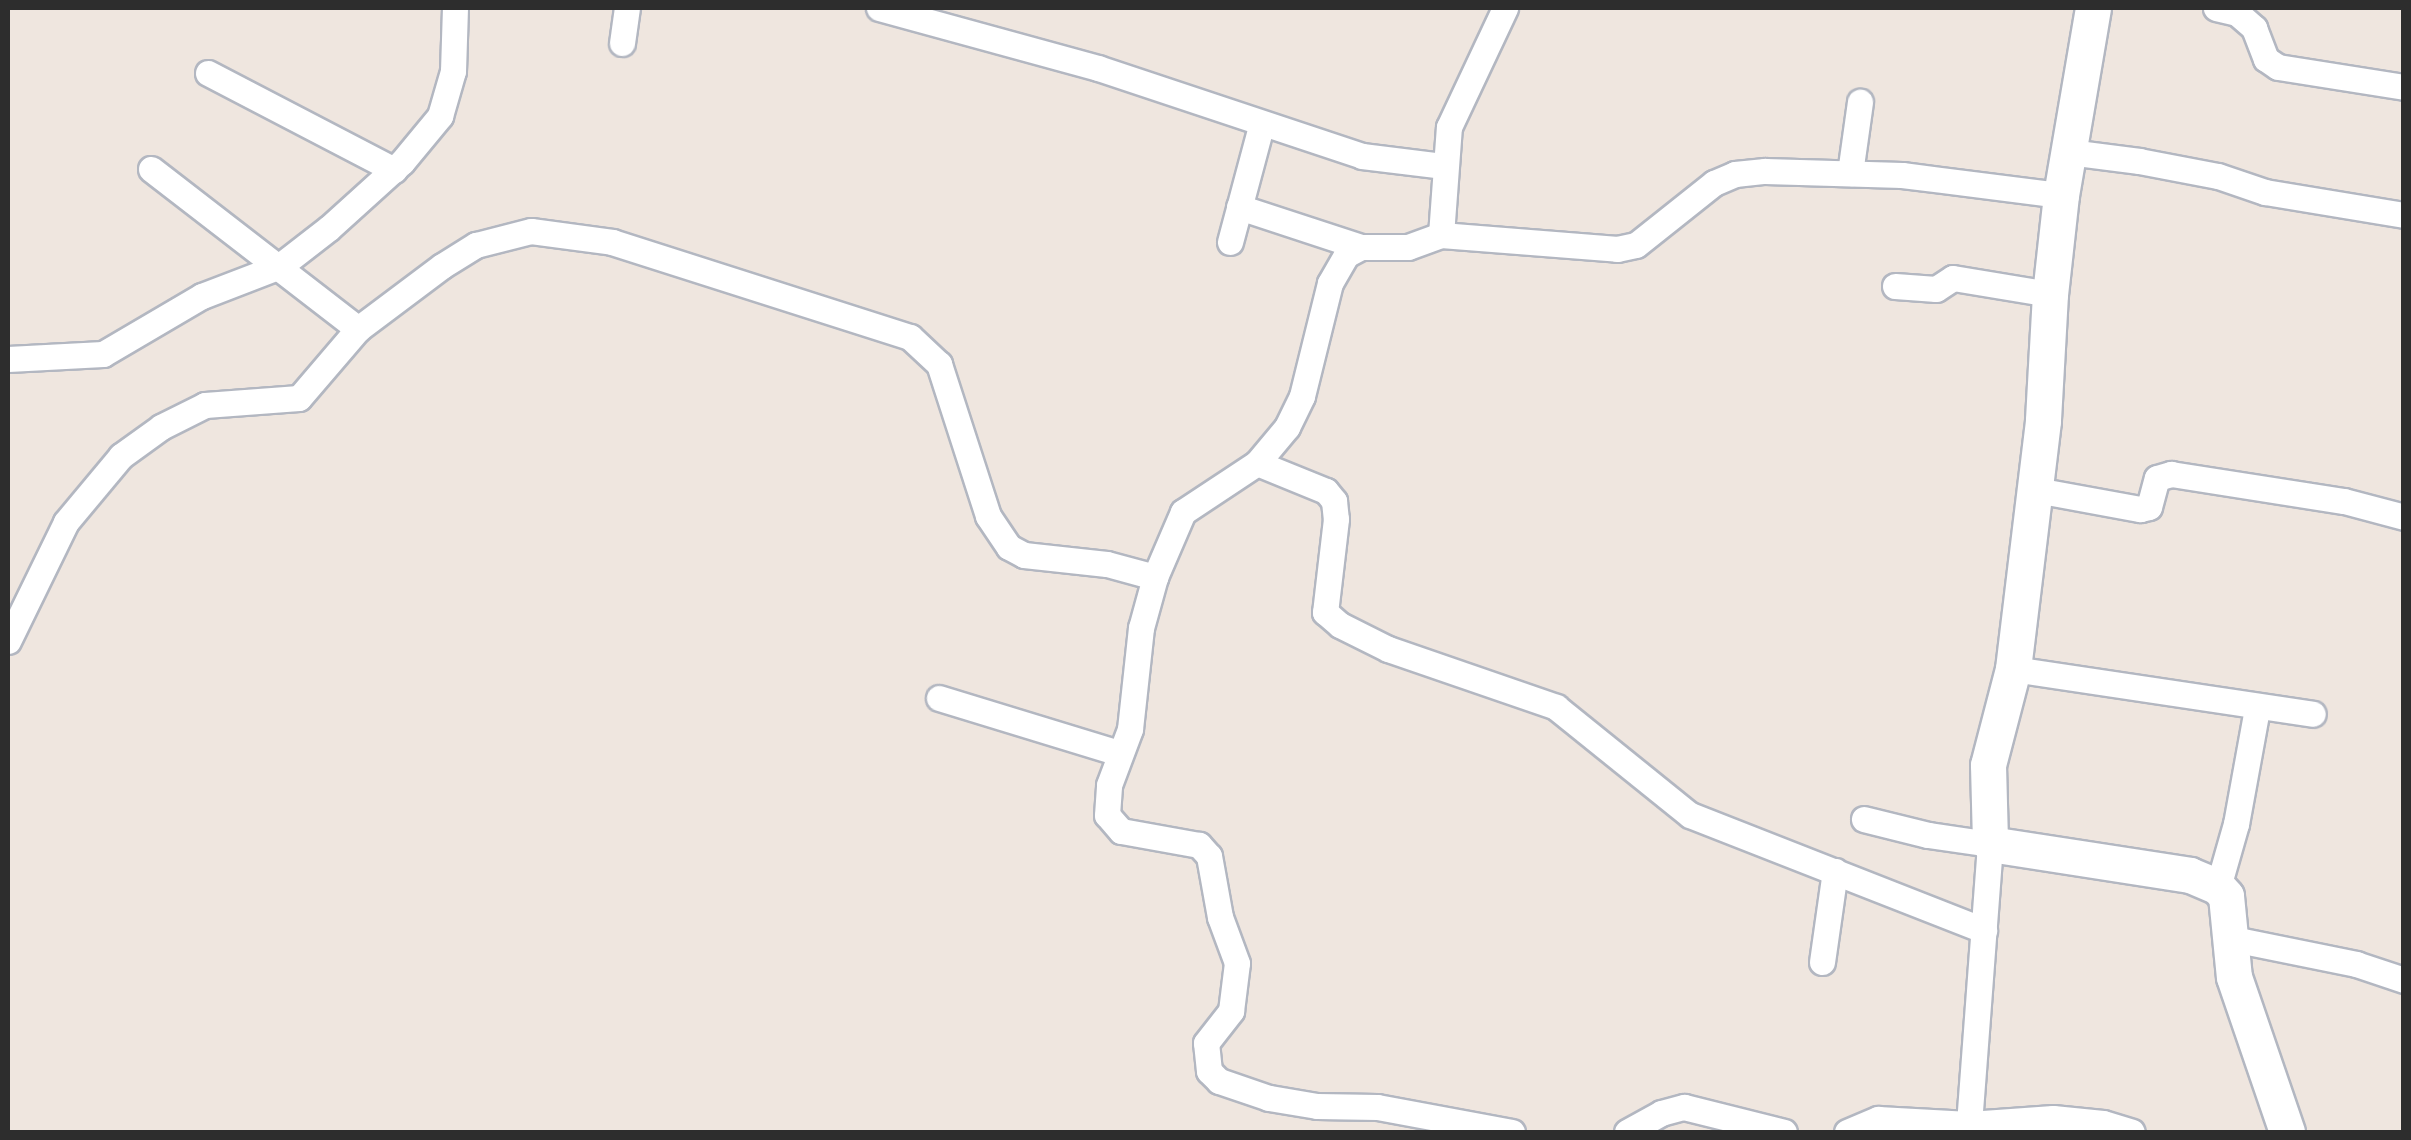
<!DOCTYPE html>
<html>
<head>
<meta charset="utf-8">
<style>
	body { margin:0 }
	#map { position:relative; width:2411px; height:1140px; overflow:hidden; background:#efe6df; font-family:"Source Sans 3",sans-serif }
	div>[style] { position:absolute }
	.roads { filter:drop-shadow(2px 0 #b3b7c1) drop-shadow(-2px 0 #b3b7c1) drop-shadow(0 2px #b3b7c1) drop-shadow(0 -2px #b3b7c1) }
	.street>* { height:25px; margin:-12.5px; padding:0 12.5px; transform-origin:12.5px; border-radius:12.5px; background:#fff }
	.secondary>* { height:35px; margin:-17.5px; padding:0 17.5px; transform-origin:17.5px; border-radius:17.5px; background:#fff }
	span { translate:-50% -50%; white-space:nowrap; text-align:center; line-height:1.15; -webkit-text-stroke:8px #fff; paint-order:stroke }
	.frame { position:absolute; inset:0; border:10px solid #2d2d2d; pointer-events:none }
</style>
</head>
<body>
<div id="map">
	<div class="roads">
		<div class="street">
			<i style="left:879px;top:8px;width:227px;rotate:15.3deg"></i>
			<i style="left:1098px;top:68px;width:278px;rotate:18.4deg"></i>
			<i style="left:1362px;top:156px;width:83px;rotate:7deg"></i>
			<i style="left:2216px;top:8px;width:22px;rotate:13deg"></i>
			<i style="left:2237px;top:13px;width:23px;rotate:41deg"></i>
			<i style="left:2254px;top:28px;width:33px;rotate:69deg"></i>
			<i style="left:2266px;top:59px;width:14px;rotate:34deg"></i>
			<i style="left:2278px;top:67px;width:128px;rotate:9deg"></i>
			<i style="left:622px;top:43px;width:35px;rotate:-82deg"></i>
			<i style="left:208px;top:73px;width:210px;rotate:27.5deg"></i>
			<i style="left:2069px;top:152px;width:71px;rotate:7.3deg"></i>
			<i style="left:2139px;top:161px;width:80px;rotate:10.8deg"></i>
			<i style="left:2218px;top:176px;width:50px;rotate:18.8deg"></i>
			<i style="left:2265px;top:192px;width:141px;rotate:9.4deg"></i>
			<i style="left:151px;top:169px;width:262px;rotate:37.7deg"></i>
			<i style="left:1850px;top:173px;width:72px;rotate:-82deg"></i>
			<i style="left:1239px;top:207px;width:128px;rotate:18.2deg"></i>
			<i style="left:1441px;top:235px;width:108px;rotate:-85.8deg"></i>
			<i style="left:1449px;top:127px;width:132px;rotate:-64.8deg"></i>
			<i style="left:1230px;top:242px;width:120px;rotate:-75deg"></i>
			<i style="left:1895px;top:286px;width:41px;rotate:4.2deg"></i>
			<i style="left:1936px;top:289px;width:20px;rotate:-33deg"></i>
			<i style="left:1953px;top:278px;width:98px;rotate:9.4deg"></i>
			<i style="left:8px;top:359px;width:95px;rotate:-3deg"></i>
			<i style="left:103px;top:354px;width:115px;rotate:-30.4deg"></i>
			<i style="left:202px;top:296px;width:84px;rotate:-21deg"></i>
			<i style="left:280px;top:266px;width:62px;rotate:-37.8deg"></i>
			<i style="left:329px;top:228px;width:98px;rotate:-42.1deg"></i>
			<i style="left:402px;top:162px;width:60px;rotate:-50.4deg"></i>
			<i style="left:440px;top:116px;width:47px;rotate:-73.9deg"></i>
			<i style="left:453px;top:71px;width:63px;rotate:-88.2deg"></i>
			<i style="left:1257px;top:463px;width:74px;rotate:22.1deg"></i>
			<i style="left:1326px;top:491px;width:13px;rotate:51deg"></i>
			<i style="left:1334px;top:501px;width:18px;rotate:84deg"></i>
			<i style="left:1336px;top:519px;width:94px;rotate:96.7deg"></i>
			<i style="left:1325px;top:612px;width:20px;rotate:41deg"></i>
			<i style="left:1340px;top:625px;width:54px;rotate:26.6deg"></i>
			<i style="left:1388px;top:649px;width:178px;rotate:19deg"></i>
			<i style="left:1556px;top:707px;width:172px;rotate:38.9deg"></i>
			<i style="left:1690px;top:815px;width:316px;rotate:21.4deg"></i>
			<i style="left:2036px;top:490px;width:106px;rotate:10.4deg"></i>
			<i style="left:2140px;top:509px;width:9px;rotate:-13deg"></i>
			<i style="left:2149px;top:507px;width:30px;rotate:-75deg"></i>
			<i style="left:2157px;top:478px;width:15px;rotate:-16deg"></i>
			<i style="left:2171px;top:474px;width:175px;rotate:8.9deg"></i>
			<i style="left:2344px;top:501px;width:62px;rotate:14.9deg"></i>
			<i style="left:8px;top:641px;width:132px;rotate:-64deg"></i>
			<i style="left:66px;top:522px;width:86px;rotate:-50.2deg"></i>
			<i style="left:121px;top:456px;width:49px;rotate:-35.9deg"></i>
			<i style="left:161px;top:427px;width:49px;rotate:-26.6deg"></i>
			<i style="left:205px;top:405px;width:94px;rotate:-4.3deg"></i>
			<i style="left:299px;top:398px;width:91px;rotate:-49.5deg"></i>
			<i style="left:358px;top:329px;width:105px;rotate:-36.9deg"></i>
			<i style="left:442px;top:266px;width:40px;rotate:-32deg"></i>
			<i style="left:476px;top:245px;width:57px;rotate:-14.3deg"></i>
			<i style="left:531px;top:231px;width:82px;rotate:7.7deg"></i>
			<i style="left:612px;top:242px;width:313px;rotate:17.7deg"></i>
			<i style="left:910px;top:337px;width:40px;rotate:43deg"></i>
			<i style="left:939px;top:364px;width:160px;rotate:72.1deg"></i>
			<i style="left:988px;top:516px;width:37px;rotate:56deg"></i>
			<i style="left:1009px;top:547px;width:17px;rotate:28deg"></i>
			<i style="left:1024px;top:555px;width:83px;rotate:6.2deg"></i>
			<i style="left:1107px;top:564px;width:50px;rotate:15.2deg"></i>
			<i style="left:2013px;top:669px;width:303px;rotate:8.5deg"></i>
			<i style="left:939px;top:698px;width:188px;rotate:17deg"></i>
			<i style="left:2218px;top:887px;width:66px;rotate:-74.1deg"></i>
			<i style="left:2236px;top:824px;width:118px;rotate:-79.7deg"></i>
			<i style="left:2233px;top:939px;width:126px;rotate:11.5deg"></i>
			<i style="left:2356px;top:964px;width:51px;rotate:18.4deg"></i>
			<i style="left:1822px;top:962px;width:92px;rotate:-81.9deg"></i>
			<i style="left:1512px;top:1132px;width:137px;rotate:-169.5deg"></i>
			<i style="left:1377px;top:1107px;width:60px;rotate:-179deg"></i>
			<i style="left:1317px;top:1106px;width:49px;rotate:-170.5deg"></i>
			<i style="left:1269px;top:1098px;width:53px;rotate:-161.2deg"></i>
			<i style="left:1219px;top:1081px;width:14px;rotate:-135deg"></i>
			<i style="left:1209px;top:1071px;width:28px;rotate:-96deg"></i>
			<i style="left:1206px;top:1043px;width:41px;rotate:-52deg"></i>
			<i style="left:1231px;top:1011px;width:48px;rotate:-82.9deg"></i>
			<i style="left:1237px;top:963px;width:49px;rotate:-110.3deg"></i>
			<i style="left:1220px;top:917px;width:62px;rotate:-100.2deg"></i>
			<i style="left:1209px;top:856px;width:15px;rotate:-132deg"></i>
			<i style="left:1199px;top:845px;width:79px;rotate:-169.8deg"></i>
			<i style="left:1121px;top:831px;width:21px;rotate:-131deg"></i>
			<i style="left:1107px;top:815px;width:30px;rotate:-86deg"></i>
			<i style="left:1109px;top:785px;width:60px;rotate:-69.4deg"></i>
			<i style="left:1130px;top:729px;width:102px;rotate:-83.8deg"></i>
			<i style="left:1141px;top:628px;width:53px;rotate:-74.6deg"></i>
			<i style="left:1155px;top:577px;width:71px;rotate:-66.7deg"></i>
			<i style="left:1183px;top:512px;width:89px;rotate:-33.5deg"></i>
			<i style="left:1257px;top:463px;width:47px;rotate:-50.2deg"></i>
			<i style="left:1287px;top:427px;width:34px;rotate:-64deg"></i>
			<i style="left:1302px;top:396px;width:116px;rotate:-76.1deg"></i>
			<i style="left:1330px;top:283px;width:32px;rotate:-60deg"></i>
			<i style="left:1346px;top:255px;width:17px;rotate:-28deg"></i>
			<i style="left:1361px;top:247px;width:47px"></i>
			<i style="left:1408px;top:247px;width:35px;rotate:-20deg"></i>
			<i style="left:1441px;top:235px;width:177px;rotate:4.5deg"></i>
			<i style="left:1617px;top:249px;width:19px;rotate:-12deg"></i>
			<i style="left:1636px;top:245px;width:100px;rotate:-38.5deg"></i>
			<i style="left:1714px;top:183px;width:23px;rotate:-23deg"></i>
			<i style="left:1735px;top:174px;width:30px;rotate:-6deg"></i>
			<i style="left:1765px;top:171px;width:137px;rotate:1.7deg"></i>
			<i style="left:1902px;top:175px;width:160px;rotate:7.2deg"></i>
			<i style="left:1627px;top:1132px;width:39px;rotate:-29deg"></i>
			<i style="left:1661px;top:1113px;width:24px;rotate:-15deg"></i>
			<i style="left:1684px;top:1107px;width:103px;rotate:14deg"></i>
			<i style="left:1847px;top:1132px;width:34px;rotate:-23deg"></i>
			<i style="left:1878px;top:1119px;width:91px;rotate:3.1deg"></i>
			<i style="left:1969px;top:1124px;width:281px;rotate:-85.7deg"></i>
			<i style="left:1990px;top:844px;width:63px;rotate:-171.7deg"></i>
			<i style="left:1928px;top:835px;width:66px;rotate:-166deg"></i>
			<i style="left:1968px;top:1132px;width:8px;rotate:-83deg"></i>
			<i style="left:1969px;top:1124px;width:84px;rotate:-4.1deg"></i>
			<i style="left:2053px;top:1118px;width:50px;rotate:5.7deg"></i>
			<i style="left:2103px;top:1123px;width:30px;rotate:17deg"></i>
		</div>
		<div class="secondary">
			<i style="left:2093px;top:8px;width:190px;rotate:99.7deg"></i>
			<i style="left:2061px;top:195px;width:100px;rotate:96.3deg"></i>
			<i style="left:2050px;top:294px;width:127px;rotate:93.2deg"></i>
			<i style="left:2043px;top:421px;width:250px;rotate:96.9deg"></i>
			<i style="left:2013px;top:669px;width:99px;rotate:104.6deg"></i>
			<i style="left:1988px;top:765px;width:79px;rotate:88.5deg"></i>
			<i style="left:1990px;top:844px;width:202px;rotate:8.8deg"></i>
			<i style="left:2190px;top:875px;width:30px;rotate:23deg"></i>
			<i style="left:2218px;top:887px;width:12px;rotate:48deg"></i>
			<i style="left:2226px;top:896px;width:81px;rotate:84.4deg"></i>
			<i style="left:2234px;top:977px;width:164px;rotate:71.1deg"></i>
		</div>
	</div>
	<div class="frame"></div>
</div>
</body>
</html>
